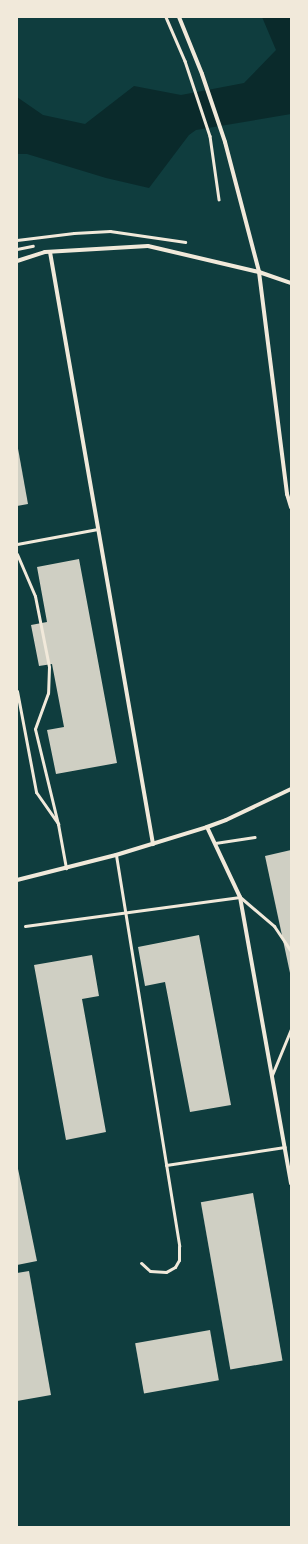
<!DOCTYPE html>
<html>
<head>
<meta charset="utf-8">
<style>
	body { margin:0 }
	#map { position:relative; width:308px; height:1544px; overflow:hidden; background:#0f3d3e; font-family:"Roboto Serif",serif }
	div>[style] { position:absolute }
	.water>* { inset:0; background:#0a2a2b }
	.building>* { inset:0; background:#cfcfc3; transform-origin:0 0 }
	.path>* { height:2.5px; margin:-1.25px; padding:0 1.25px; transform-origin:1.25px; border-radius:1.25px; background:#f1e9da }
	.service>* { height:3px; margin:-1.5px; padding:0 1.5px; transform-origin:1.5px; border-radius:1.5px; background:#f1e9da }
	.minor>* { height:4px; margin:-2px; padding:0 2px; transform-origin:2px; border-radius:2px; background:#f1e9da }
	span { translate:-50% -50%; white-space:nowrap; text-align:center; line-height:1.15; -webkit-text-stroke:4px #f1e9da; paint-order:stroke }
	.frame { position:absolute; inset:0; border:18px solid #f1e9da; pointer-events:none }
</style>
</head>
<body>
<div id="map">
	<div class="water">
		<i style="clip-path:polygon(262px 17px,291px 17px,291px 114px,196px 130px,189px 135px,149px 188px,106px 178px,27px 154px,17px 154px,17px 97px,43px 115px,85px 124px,134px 86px,181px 95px,244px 83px,276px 50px)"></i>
	</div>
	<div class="building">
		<i style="clip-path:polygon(17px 443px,28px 504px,17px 506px)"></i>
		<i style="clip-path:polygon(79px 559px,117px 763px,56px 774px,47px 730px,64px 727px,52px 664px,39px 666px,31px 625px,47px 622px,37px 567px)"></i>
		<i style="clip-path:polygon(291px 850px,291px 973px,290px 973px,265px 856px)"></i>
		<i style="clip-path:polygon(199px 935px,231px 1105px,190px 1112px,165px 982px,145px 986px,138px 947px)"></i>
		<i style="clip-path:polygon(92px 955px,99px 996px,82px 999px,106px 1132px,66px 1140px,34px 965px)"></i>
		<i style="clip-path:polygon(17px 1164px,37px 1261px,17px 1265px)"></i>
		<i style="left:253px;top:1193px;width:170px;height:53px;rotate:80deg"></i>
		<i style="clip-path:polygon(29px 1271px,51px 1395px,17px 1401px,17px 1273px)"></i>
		<i style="left:210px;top:1330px;width:51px;height:76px;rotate:80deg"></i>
	</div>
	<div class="path">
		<i style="left:166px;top:17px;width:48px;rotate:66.6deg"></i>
		<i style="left:185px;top:61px;width:79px;rotate:71.6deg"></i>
		<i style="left:210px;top:136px;width:64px;rotate:81.9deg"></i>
		<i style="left:17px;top:240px;width:57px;rotate:-7deg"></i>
		<i style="left:74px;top:233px;width:36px;rotate:-3deg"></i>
		<i style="left:110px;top:231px;width:76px;rotate:8.3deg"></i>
		<i style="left:17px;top:249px;width:16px;rotate:-11deg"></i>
	</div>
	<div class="service">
		<i style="left:17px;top:544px;width:82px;rotate:-10.5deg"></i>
		<i style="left:17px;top:554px;width:46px;rotate:66.8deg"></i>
		<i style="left:35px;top:596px;width:72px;rotate:78.8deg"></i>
		<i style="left:49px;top:667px;width:26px;rotate:92deg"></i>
		<i style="left:48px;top:693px;width:38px;rotate:110deg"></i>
		<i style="left:35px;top:729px;width:98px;rotate:76.4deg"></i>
		<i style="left:17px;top:691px;width:103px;rotate:79.3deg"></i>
		<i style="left:36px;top:792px;width:39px;rotate:55deg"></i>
		<i style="left:58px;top:824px;width:45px;rotate:79.7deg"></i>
		<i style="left:215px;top:843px;width:40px;rotate:-8.5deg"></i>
		<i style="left:116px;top:855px;width:396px;rotate:80.8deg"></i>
		<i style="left:179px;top:1246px;width:14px;rotate:90deg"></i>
		<i style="left:179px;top:1260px;width:8px;rotate:120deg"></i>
		<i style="left:175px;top:1267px;width:10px;rotate:151deg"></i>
		<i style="left:166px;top:1272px;width:16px;rotate:-176deg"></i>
		<i style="left:150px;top:1271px;width:12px;rotate:-138deg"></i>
		<i style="left:25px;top:926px;width:217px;rotate:-7.7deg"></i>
		<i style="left:240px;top:897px;width:45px;rotate:40.5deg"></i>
		<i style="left:274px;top:926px;width:30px;rotate:56deg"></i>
		<i style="left:272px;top:1075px;width:50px;rotate:-67.6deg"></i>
		<i style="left:166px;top:1165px;width:120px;rotate:-8.6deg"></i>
	</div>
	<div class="minor">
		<i style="left:179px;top:17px;width:61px;rotate:68deg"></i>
		<i style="left:202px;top:74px;width:72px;rotate:71.3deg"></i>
		<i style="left:225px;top:142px;width:134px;rotate:75.3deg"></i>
		<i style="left:259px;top:272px;width:224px;rotate:82.8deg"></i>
		<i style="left:287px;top:494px;width:14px;rotate:73deg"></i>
		<i style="left:50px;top:252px;width:601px;rotate:80.13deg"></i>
		<i style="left:17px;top:261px;width:29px;rotate:-18deg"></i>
		<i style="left:45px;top:252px;width:103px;rotate:-3.3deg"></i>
		<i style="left:148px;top:246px;width:114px;rotate:13.2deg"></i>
		<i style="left:259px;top:272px;width:34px;rotate:19deg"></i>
		<i style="left:207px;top:827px;width:77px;rotate:64.8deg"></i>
		<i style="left:240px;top:897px;width:291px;rotate:79.9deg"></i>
		<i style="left:17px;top:880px;width:102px;rotate:-14.2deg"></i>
		<i style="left:116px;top:855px;width:95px;rotate:-17.1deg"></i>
		<i style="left:207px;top:827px;width:20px;rotate:-20deg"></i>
		<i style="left:226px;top:820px;width:72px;rotate:-25.5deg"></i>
	</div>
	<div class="frame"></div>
</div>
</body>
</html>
